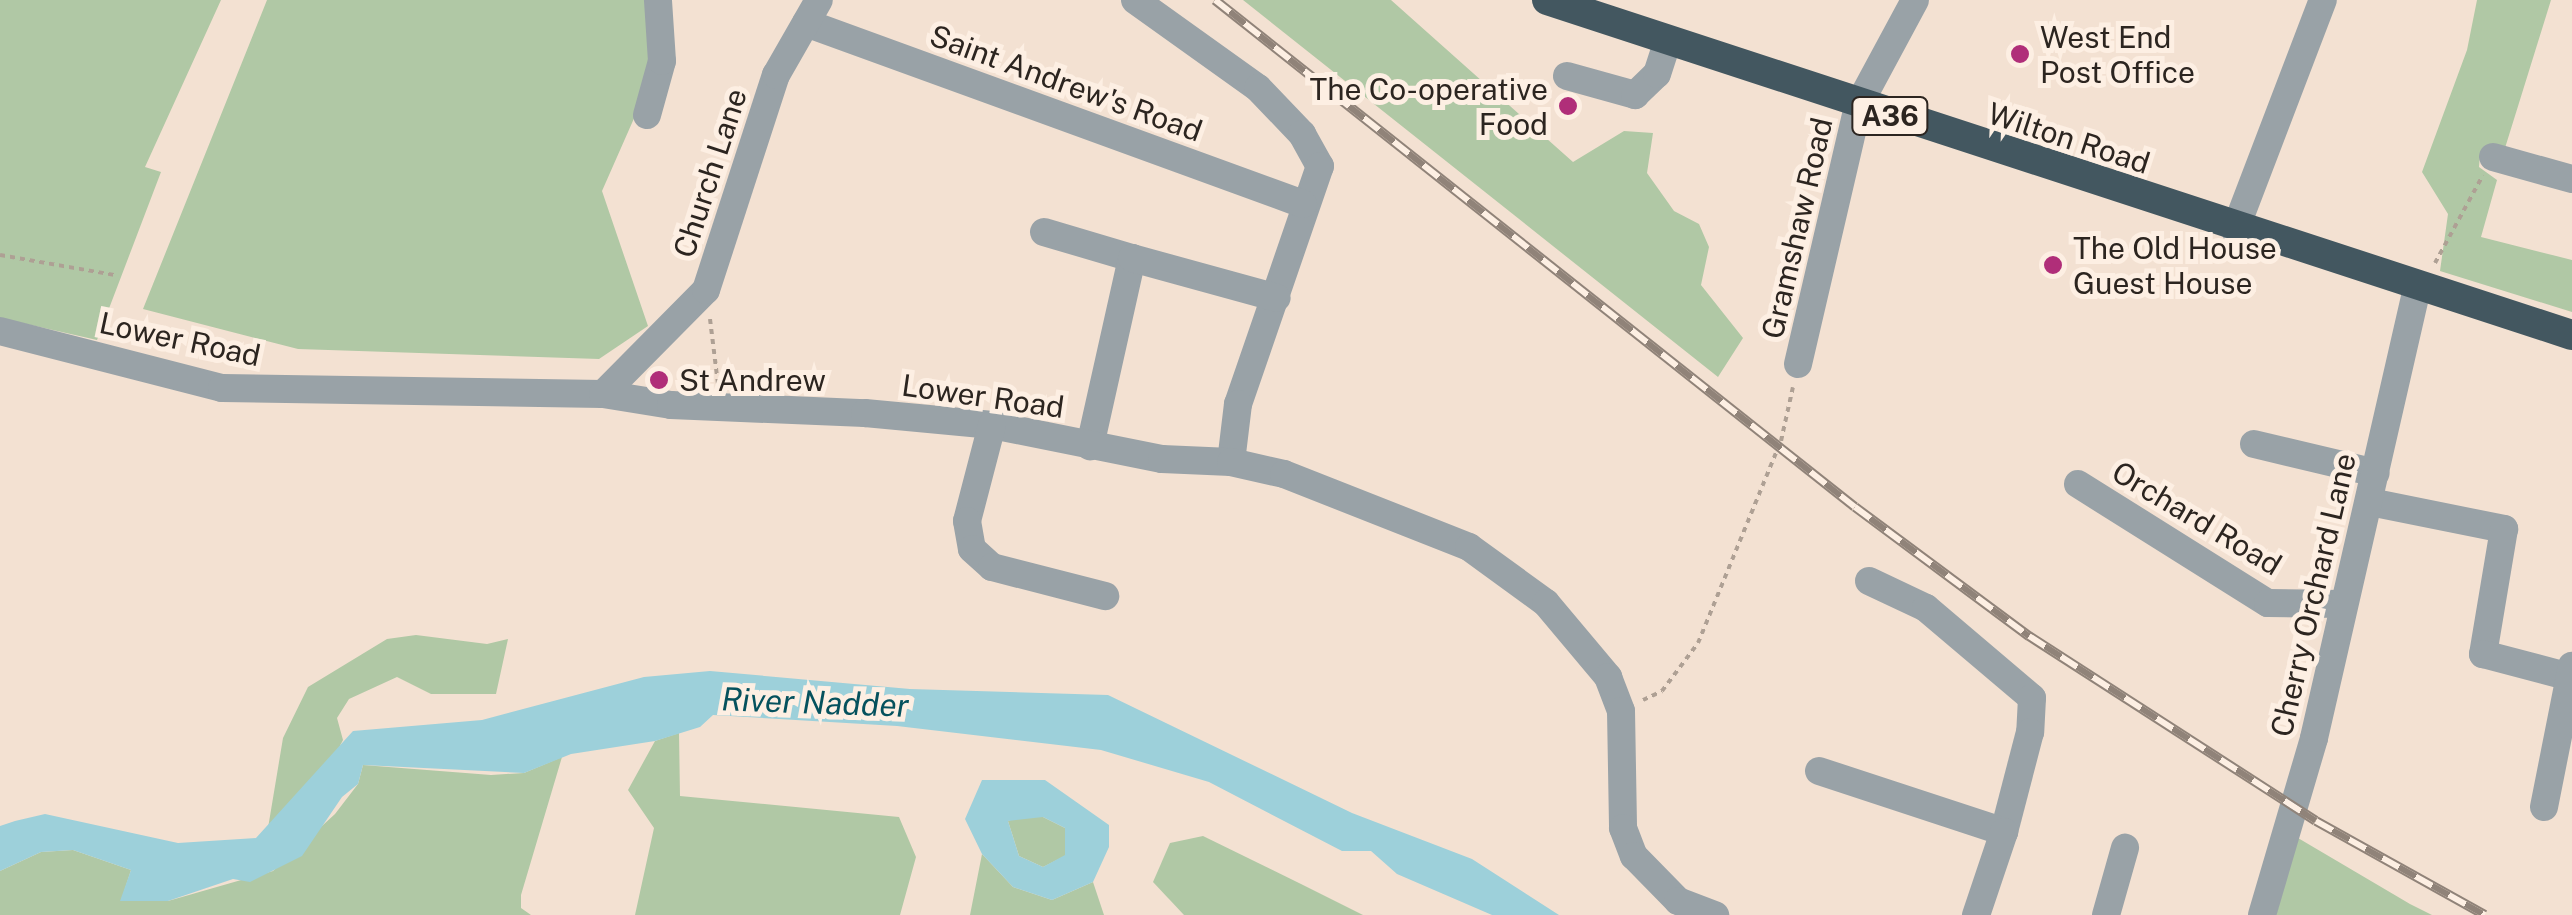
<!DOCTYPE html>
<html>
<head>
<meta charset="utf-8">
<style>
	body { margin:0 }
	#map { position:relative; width:2572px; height:915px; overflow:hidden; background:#f3e1d2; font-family:"Public Sans",sans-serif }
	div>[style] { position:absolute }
	.green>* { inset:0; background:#b0c8a5 }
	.water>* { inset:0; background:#9dd0da }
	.path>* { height:4px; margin-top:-2px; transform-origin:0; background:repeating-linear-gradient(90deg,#aea094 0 5px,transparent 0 10px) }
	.minor>* { height:28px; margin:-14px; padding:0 14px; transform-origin:14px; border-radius:14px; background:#99a2a7 }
	.highway>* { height:30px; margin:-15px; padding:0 15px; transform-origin:15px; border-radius:15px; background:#435760 }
	.rail>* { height:10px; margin-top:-5px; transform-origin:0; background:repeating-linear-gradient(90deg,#fdefe3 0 19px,#908379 0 38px); box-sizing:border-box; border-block:2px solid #908379 }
	.dots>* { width:28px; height:28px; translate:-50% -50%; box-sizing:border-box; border:5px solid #fdefe3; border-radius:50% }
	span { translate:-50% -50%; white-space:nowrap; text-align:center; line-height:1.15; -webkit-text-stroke:10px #fdefe3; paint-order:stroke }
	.shield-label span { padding:2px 8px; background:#fdefe3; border:2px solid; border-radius:8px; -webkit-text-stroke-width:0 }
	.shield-label { font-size:28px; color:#2c2520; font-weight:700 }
	.poi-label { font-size:30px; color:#2c2520 }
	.left { translate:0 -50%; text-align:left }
	.right { translate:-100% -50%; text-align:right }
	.street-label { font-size:30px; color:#2c2520 }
	.water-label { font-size:32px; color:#05515d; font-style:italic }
</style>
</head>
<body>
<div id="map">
	<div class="green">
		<i style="clip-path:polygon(0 0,221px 0,145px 167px,161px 172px,97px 340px,0 318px)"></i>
		<i style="clip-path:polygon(267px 0,663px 0,669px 39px,602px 191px,648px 326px,599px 359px,298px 349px,143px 309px)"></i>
		<i style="clip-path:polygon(1243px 0,1391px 0,1573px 162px,1624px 131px,1653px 133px,1647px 173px,1674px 211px,1699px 224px,1709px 247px,1701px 285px,1743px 338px,1718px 377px)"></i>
		<i style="clip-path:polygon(2477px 0,2551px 0,2505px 148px,2480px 154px,2479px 167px,2497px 180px,2481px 237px,2572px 260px,2572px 312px,2440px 271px,2448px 214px,2422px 172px,2467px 50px)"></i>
		<i style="clip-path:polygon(416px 635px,487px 644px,508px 639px,496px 694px,431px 694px,397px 677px,349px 699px,337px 718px,343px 740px,334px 757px,268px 828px,283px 738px,308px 687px,387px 639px)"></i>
		<i style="clip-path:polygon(679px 733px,680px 796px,899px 817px,916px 857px,900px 915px,635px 915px,654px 828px,628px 790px,655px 741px)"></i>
		<i style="clip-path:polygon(562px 757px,521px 895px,521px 908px,531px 915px,0 915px,0 871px,41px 852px,73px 850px,131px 870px,121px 901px,168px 901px,273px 871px,335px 814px,358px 784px,363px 765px,491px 775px,524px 773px)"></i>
		<i style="clip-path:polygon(1019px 817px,1043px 817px,1065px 828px,1065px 856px,1043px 867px,1019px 856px,1008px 821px)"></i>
		<i style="clip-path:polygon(1203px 836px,1303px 885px,1363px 915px,1184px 915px,1153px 882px,1170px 843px)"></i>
		<i style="clip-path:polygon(2298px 838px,2410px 904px,2432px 915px,2276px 915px)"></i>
		<i style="clip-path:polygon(982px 854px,1013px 887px,1052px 900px,1093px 882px,1104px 915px,970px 915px)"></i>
	</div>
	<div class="water">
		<i style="clip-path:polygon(710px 671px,910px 689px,1108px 695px,1352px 813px,1472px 859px,1559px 915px,1492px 915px,1397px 874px,1371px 851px,1342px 851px,1209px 782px,1101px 750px,897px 726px,713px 715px,700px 727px,655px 741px,571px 754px,524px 773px,363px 765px,358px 784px,342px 797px,302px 856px,250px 882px,233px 879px,168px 901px,120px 901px,131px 870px,73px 850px,41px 852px,0 871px,0 826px,15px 821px,45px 814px,178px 843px,256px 838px,353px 731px,482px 720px,644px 677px)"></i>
		<i style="clip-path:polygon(evenodd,982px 780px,1045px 780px,1109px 825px,1109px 847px,1093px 882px,1052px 900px,1013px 887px,982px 854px,965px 819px,982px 780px,1043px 817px,1065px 828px,1065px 855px,1043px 867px,1019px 856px,1008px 821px,1043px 817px)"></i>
	</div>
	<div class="path">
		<i style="left:0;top:255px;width:117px;rotate:9.9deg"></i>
		<i style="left:2435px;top:263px;width:100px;rotate:-61.4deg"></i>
		<i style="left:710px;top:319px;width:65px;rotate:83deg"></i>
		<i style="left:1643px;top:700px;width:21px;rotate:-25deg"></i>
		<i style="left:1662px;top:691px;width:60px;rotate:-53.1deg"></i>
		<i style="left:1698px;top:643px;width:218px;rotate:-67.7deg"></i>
		<i style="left:1781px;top:441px;width:55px;rotate:-77.5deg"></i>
	</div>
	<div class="minor">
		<i style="left:1135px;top:0;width:151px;rotate:35.6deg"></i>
		<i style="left:1258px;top:88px;width:64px;rotate:46.3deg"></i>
		<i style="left:1302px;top:134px;width:37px;rotate:61deg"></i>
		<i style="left:1320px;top:166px;width:252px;rotate:109deg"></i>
		<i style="left:1238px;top:404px;width:58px;rotate:96.9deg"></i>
		<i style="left:806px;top:23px;width:529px;rotate:20.01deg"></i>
		<i style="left:1567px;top:76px;width:71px;rotate:15.6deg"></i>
		<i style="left:1635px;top:95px;width:30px;rotate:-44deg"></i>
		<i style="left:1657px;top:74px;width:36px;rotate:-72deg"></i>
		<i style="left:647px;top:115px;width:56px;rotate:-74.5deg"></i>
		<i style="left:662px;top:61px;width:61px;rotate:-93.8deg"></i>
		<i style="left:2493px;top:157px;width:82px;rotate:15.6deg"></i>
		<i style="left:2235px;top:230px;width:246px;rotate:-69.1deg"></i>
		<i style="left:1044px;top:232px;width:92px;rotate:16.5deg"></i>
		<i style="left:1132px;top:258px;width:193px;rotate:102.6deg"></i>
		<i style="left:1132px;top:258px;width:150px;rotate:15.4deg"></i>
		<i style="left:0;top:331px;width:229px;rotate:14.4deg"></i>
		<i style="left:222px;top:388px;width:381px;rotate:0.9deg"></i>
		<i style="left:603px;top:394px;width:69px;rotate:9.2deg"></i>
		<i style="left:671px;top:405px;width:194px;rotate:2.4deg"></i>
		<i style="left:865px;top:413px;width:128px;rotate:5.4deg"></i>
		<i style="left:992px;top:425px;width:173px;rotate:11.3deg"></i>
		<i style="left:1162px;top:459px;width:69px;rotate:2.5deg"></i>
		<i style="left:1231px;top:462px;width:54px;rotate:12.8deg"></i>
		<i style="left:1284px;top:474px;width:199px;rotate:21.5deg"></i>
		<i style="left:1469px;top:547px;width:95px;rotate:36deg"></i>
		<i style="left:1546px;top:603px;width:97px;rotate:50deg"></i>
		<i style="left:1608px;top:677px;width:36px;rotate:69deg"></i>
		<i style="left:1621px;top:711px;width:117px;rotate:89deg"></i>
		<i style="left:1623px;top:828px;width:30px;rotate:69deg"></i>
		<i style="left:1634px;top:856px;width:63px;rotate:45.6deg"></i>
		<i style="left:1678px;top:901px;width:40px;rotate:21deg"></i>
		<i style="left:1798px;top:364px;width:265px;rotate:-76.9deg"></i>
		<i style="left:1858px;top:106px;width:120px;rotate:-61.7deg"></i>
		<i style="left:603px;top:394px;width:146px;rotate:-45.3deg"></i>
		<i style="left:706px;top:290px;width:226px;rotate:-72deg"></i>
		<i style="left:776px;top:75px;width:86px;rotate:-60.2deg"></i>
		<i style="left:992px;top:425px;width:99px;rotate:104.6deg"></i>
		<i style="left:967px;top:521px;width:28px;rotate:80deg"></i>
		<i style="left:972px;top:549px;width:27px;rotate:42deg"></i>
		<i style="left:992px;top:567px;width:117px;rotate:14.4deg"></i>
		<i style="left:2254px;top:444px;width:125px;rotate:13.4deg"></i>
		<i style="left:2078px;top:484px;width:224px;rotate:32.1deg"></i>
		<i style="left:2268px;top:603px;width:76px;rotate:0.8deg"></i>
		<i style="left:2370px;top:502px;width:137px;rotate:11.4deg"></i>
		<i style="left:2504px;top:529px;width:127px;rotate:99.5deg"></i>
		<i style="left:2483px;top:654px;width:90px;rotate:14.8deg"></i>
		<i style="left:1869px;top:581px;width:63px;rotate:25.3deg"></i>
		<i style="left:1926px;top:608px;width:139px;rotate:40.3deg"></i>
		<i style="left:2032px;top:698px;width:34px;rotate:93deg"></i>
		<i style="left:2030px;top:732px;width:103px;rotate:104.6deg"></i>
		<i style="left:1819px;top:771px;width:195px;rotate:18.2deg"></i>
		<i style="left:2004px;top:832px;width:88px;rotate:108.6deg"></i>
		<i style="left:2544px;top:807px;width:144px;rotate:-78.8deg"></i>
		<i style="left:2106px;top:915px;width:70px;rotate:-74.2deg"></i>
		<i style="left:2262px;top:915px;width:184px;rotate:-73.6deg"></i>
		<i style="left:2314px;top:738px;width:463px;rotate:-77.1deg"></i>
	</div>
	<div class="highway">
		<i style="left:1547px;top:0;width:1078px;rotate:18.1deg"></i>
	</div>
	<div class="rail">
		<i style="left:1215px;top:0;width:816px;rotate:38.39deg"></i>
		<i style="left:1855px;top:507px;width:217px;rotate:36.6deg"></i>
		<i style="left:2029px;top:636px;width:341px;rotate:32.8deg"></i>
		<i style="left:2316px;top:821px;width:193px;rotate:29.1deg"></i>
	</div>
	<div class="dots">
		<i style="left:2020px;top:54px;background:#b02e79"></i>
		<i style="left:1568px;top:106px;background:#b02e79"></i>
		<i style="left:2053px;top:265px;background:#b02e79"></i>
		<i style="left:659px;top:380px;background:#b02e79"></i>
	</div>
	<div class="shield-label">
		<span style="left:1890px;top:116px">A36</span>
	</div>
	<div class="poi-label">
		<span class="left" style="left:2040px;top:54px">West End<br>Post Office</span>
		<span class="right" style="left:1548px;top:106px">The Co-operative<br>Food</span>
		<span class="left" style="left:2073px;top:265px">The Old House<br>Guest House</span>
		<span class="left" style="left:679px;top:380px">St Andrew</span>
	</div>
	<div class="street-label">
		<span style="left:1066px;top:83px;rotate:20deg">Saint Andrew's Road</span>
		<span style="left:2069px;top:138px;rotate:18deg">Wilton Road</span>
		<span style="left:710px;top:173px;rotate:-72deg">Church Lane</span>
		<span style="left:1797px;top:228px;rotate:-77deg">Gramshaw Road</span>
		<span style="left:180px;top:339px;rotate:12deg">Lower Road</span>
		<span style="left:983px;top:396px;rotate:8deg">Lower Road</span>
		<span style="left:2197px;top:518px;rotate:31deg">Orchard Road</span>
		<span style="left:2313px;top:595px;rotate:-77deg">Cherry Orchard Lane</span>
	</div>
	<div class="water-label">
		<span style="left:815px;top:703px;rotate:2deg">River Nadder</span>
	</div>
</div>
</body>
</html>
